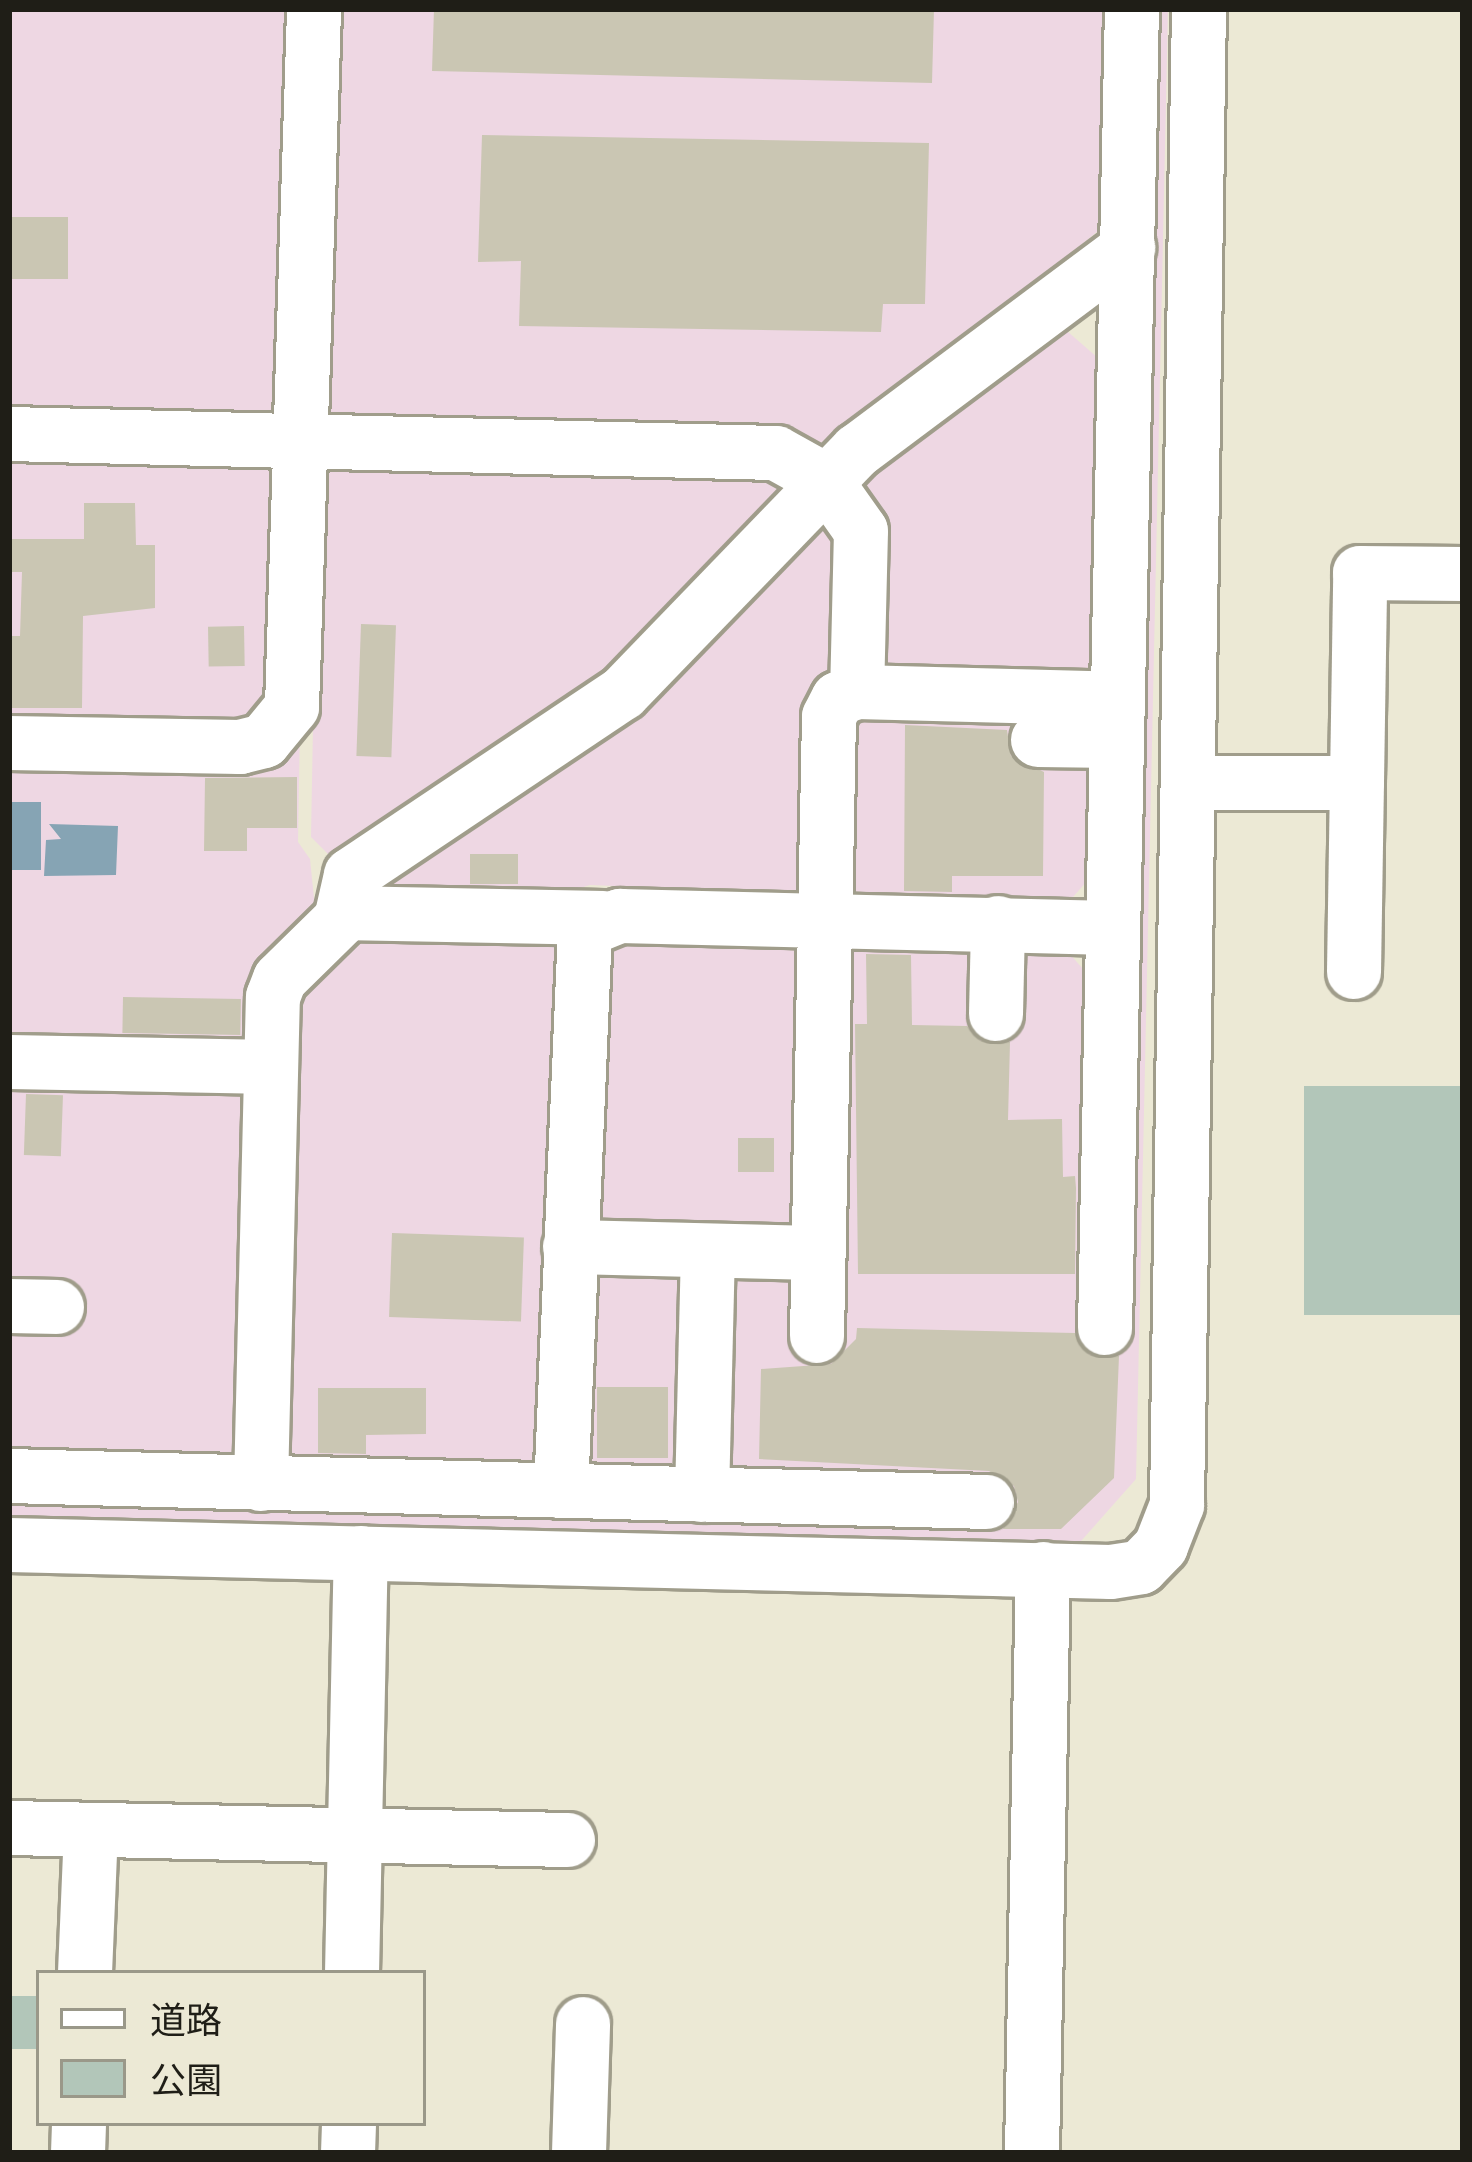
<!DOCTYPE html>
<html>
<head>
<meta charset="utf-8">
<style>
	body { margin:0 }
	#map { position:relative; width:1472px; height:2162px; overflow:hidden; background:#ece9d5; font-family:"Nunito Sans","Noto Sans JP",sans-serif }
	div>[style] { position:absolute }
	.industrial>* { inset:0; background:#eed7e3; transform-origin:0 0 }
	.green>* { inset:0; background:#b2c6b9; transform-origin:0 0 }
	.water>* { inset:0; background:#86a4b4; transform-origin:0 0 }
	.building>* { inset:0; background:#cac6b3; transform-origin:0 0 }
	.roads { filter:drop-shadow(3px 0 #a09d8b) drop-shadow(-3px 0 #a09d8b) drop-shadow(0 3px #a09d8b) drop-shadow(0 -3px #a09d8b) }
	.minor>* { height:54px; margin:-27px; padding:0 27px; transform-origin:27px; border-radius:27px; background:#fff }
	span { translate:-50% -50%; white-space:nowrap; text-align:center; line-height:1.15; -webkit-text-stroke:12px #ece9d5; paint-order:stroke }
	.frame { position:absolute; inset:0; border:12px solid #1f1e17; pointer-events:none }
	.legend { position:absolute; left:36px; top:1970px; width:390px; height:156px; box-sizing:border-box; background:#ece9d5; border:3px solid #9a9889; margin:0; padding:15px 21px; list-style:none; font-size:36px; color:#1f1e17 }
	.legend li { display:flex; align-items:center; gap:24px; height:60px }
	.legend b { width:60px; border:3px solid #9a9889 }
</style>
</head>
<body>
<div id="map">
	<div class="industrial">
		<i style="left:9px;top:9px;width:291px;height:413px"></i>
		<i style="clip-path:polygon(332px 9px,1112px 9px,1108px 223px,834px 445px,319px 417px)"></i>
		<i style="clip-path:polygon(1151px 9px,1168px 9px,1136px 1479px,1074px 1549px,9px 1526px,9px 1490px,724px 1485px,730px 1265px,804px 1265px,849px 943px,1069px 953px,1090px 977px)"></i>
		<i style="clip-path:polygon(1038px 328px,1067px 331px,1106px 365px,1100px 671px,885px 684px,862px 468px)"></i>
		<i style="clip-path:polygon(9px 448px,285px 468px,283px 674px,252px 726px,9px 733px)"></i>
		<i style="clip-path:polygon(331px 454px,763px 465px,797px 483px,612px 676px,334px 860px,311px 837px,313px 726px,305px 707px,316px 470px)"></i>
		<i style="clip-path:polygon(824px 508px,845px 529px,811px 886px,795px 899px,681px 897px,666px 888px,590px 885px,544px 899px,382px 898px,379px 879px)"></i>
		<i style="clip-path:polygon(1085px 707px,1088px 880px,1065px 906px,847px 902px,845px 714px)"></i>
		<i style="clip-path:polygon(300px 725px,298px 842px,310px 859px,317px 928px,261px 1055px,9px 1050px,9px 755px)"></i>
		<i style="clip-path:polygon(352px 933px,561px 936px,543px 1480px,292px 1473px,272px 1447px,287px 985px)"></i>
		<i style="clip-path:polygon(789px 939px,810px 966px,804px 1241px,591px 1236px,609px 949px,618px 942px)"></i>
		<i style="clip-path:polygon(9px 1075px,244px 1079px,248px 1447px,229px 1467px,9px 1464px)"></i>
		<i style="left:592px;top:1259px;width:95px;height:222px;rotate:1deg"></i>
	</div>
	<div class="green">
		<i style="left:1463px;top:1086px;width:229px;height:159px;rotate:90deg"></i>
		<i style="left:9px;top:1996px;width:30px;height:53px"></i>
	</div>
	<div class="water">
		<i style="left:12px;top:802px;width:29px;height:68px"></i>
		<i style="clip-path:polygon(49px 824px,118px 826px,116px 875px,44px 876px,46px 840px,61px 839px)"></i>
	</div>
	<div class="building">
		<i style="clip-path:polygon(434px 9px,934px 9px,932px 83px,432px 71px)"></i>
		<i style="clip-path:polygon(482px 135px,929px 143px,925px 304px,883px 304px,881px 332px,519px 326px,521px 261px,478px 262px)"></i>
		<i style="left:9px;top:217px;width:59px;height:62px"></i>
		<i style="clip-path:polygon(84px 503px,135px 503px,136px 545px,155px 545px,155px 608px,83px 616px,82px 708px,9px 708px,9px 636px,20px 636px,22px 572px,9px 572px,9px 539px,84px 539px)"></i>
		<i style="left:361px;top:624px;width:35px;height:132px;rotate:2deg"></i>
		<i style="left:244px;top:626px;width:40px;height:36px;rotate:89deg"></i>
		<i style="clip-path:polygon(905px 725px,1007px 730px,1011px 756px,1044px 772px,1043px 876px,952px 876px,952px 892px,904px 891px)"></i>
		<i style="clip-path:polygon(297px 777px,297px 828px,247px 828px,247px 851px,204px 851px,205px 778px)"></i>
		<i style="left:470px;top:854px;width:48px;height:30px"></i>
		<i style="clip-path:polygon(866px 954px,911px 955px,912px 1025px,967px 1026px,981px 1041px,1010px 1042px,1008px 1120px,1062px 1119px,1063px 1177px,1075px 1176px,1076px 1188px,1075px 1274px,858px 1274px,855px 1024px,867px 1024px)"></i>
		<i style="left:123px;top:997px;width:118px;height:36px;rotate:1deg"></i>
		<i style="left:26px;top:1094px;width:37px;height:61px;rotate:2deg"></i>
		<i style="left:738px;top:1138px;width:36px;height:34px"></i>
		<i style="left:392px;top:1233px;width:132px;height:84px;rotate:2deg"></i>
		<i style="clip-path:polygon(857px 1328px,1075px 1333px,1090px 1355px,1119px 1356px,1114px 1478px,1061px 1529px,1003px 1529px,1018px 1502px,1014px 1486px,989px 1471px,759px 1459px,761px 1369px,831px 1364px,856px 1339px)"></i>
		<i style="left:668px;top:1387px;width:71px;height:71px;rotate:90deg"></i>
		<i style="clip-path:polygon(318px 1388px,426px 1388px,426px 1434px,366px 1435px,366px 1454px,318px 1453px)"></i>
	</div>
	<div class="roads">
		<div class="minor">
			<i style="left:9px;top:434px;width:767px;rotate:1.42deg"></i>
			<i style="left:776px;top:453px;width:56px;rotate:28.9deg"></i>
			<i style="left:825px;top:480px;width:62px;rotate:54.8deg"></i>
			<i style="left:861px;top:531px;width:161px;rotate:91.4deg"></i>
			<i style="left:857px;top:692px;width:20px;rotate:160deg"></i>
			<i style="left:838px;top:699px;width:20px;rotate:117deg"></i>
			<i style="left:829px;top:717px;width:619px;rotate:91.11deg"></i>
			<i style="left:857px;top:692px;width:260px;rotate:1.5deg"></i>
			<i style="left:1038px;top:740px;width:78px;rotate:0.7deg"></i>
			<i style="left:9px;top:743px;width:231px;rotate:1deg"></i>
			<i style="left:240px;top:747px;width:25px;rotate:-14deg"></i>
			<i style="left:264px;top:741px;width:44px;rotate:-50.5deg"></i>
			<i style="left:292px;top:707px;width:698px;rotate:-88.19deg"></i>
			<i style="left:1189px;top:783px;width:168px"></i>
			<i style="left:343px;top:913px;width:260px;rotate:1.1deg"></i>
			<i style="left:1354px;top:972px;width:399px;rotate:-89.1deg"></i>
			<i style="left:1360px;top:573px;width:103px;rotate:0.6deg"></i>
			<i style="left:996px;top:1014px;width:91px;rotate:-88.7deg"></i>
			<i style="left:9px;top:1062px;width:262px;rotate:1.1deg"></i>
			<i style="left:570px;top:1247px;width:248px;rotate:1.4deg"></i>
			<i style="left:9px;top:1306px;width:48px;rotate:1.2deg"></i>
			<i style="left:1105px;top:1328px;width:1319px;rotate:-88.83deg"></i>
			<i style="left:9px;top:1476px;width:978px;rotate:1.52deg"></i>
			<i style="left:261px;top:1484px;width:487px;rotate:-88.6deg"></i>
			<i style="left:273px;top:997px;width:19px;rotate:-69deg"></i>
			<i style="left:280px;top:979px;width:86px;rotate:-44.5deg"></i>
			<i style="left:341px;top:919px;width:45px;rotate:-77.2deg"></i>
			<i style="left:351px;top:875px;width:327px;rotate:-33.8deg"></i>
			<i style="left:623px;top:693px;width:337px;rotate:-46deg"></i>
			<i style="left:857px;top:451px;width:339px;rotate:-36.8deg"></i>
			<i style="left:561px;top:1491px;width:562px;rotate:-87.55deg"></i>
			<i style="left:585px;top:930px;width:38px;rotate:-22deg"></i>
			<i style="left:620px;top:916px;width:493px;rotate:1.4deg"></i>
			<i style="left:702px;top:1495px;width:244px;rotate:-88.6deg"></i>
			<i style="left:9px;top:1545px;width:1102px;rotate:1.4deg"></i>
			<i style="left:1111px;top:1572px;width:30px;rotate:-9deg"></i>
			<i style="left:1141px;top:1567px;width:29px;rotate:-46deg"></i>
			<i style="left:1161px;top:1546px;width:44px;rotate:-68.7deg"></i>
			<i style="left:1177px;top:1505px;width:1496px;rotate:-89.16deg"></i>
			<i style="left:9px;top:1828px;width:559px;rotate:1.23deg"></i>
			<i style="left:85px;top:1973px;width:143px;rotate:-87.6deg"></i>
			<i style="left:352px;top:1973px;width:420px;rotate:-88.8deg"></i>
			<i style="left:78px;top:2153px;width:30px;rotate:-88deg"></i>
			<i style="left:348px;top:2153px;width:30px;rotate:-88deg"></i>
			<i style="left:579px;top:2153px;width:129px;rotate:-88.2deg"></i>
			<i style="left:1032px;top:2153px;width:584px;rotate:-88.92deg"></i>
		</div>
	</div>
	<div class="frame"></div>
	<ul class="legend">
	<li><b style="height:15px;background:#fff"></b>道路</li>
	<li><b style="height:33px;background:#b2c6b9"></b>公園</li>
	</ul>
</div>
</body>
</html>
